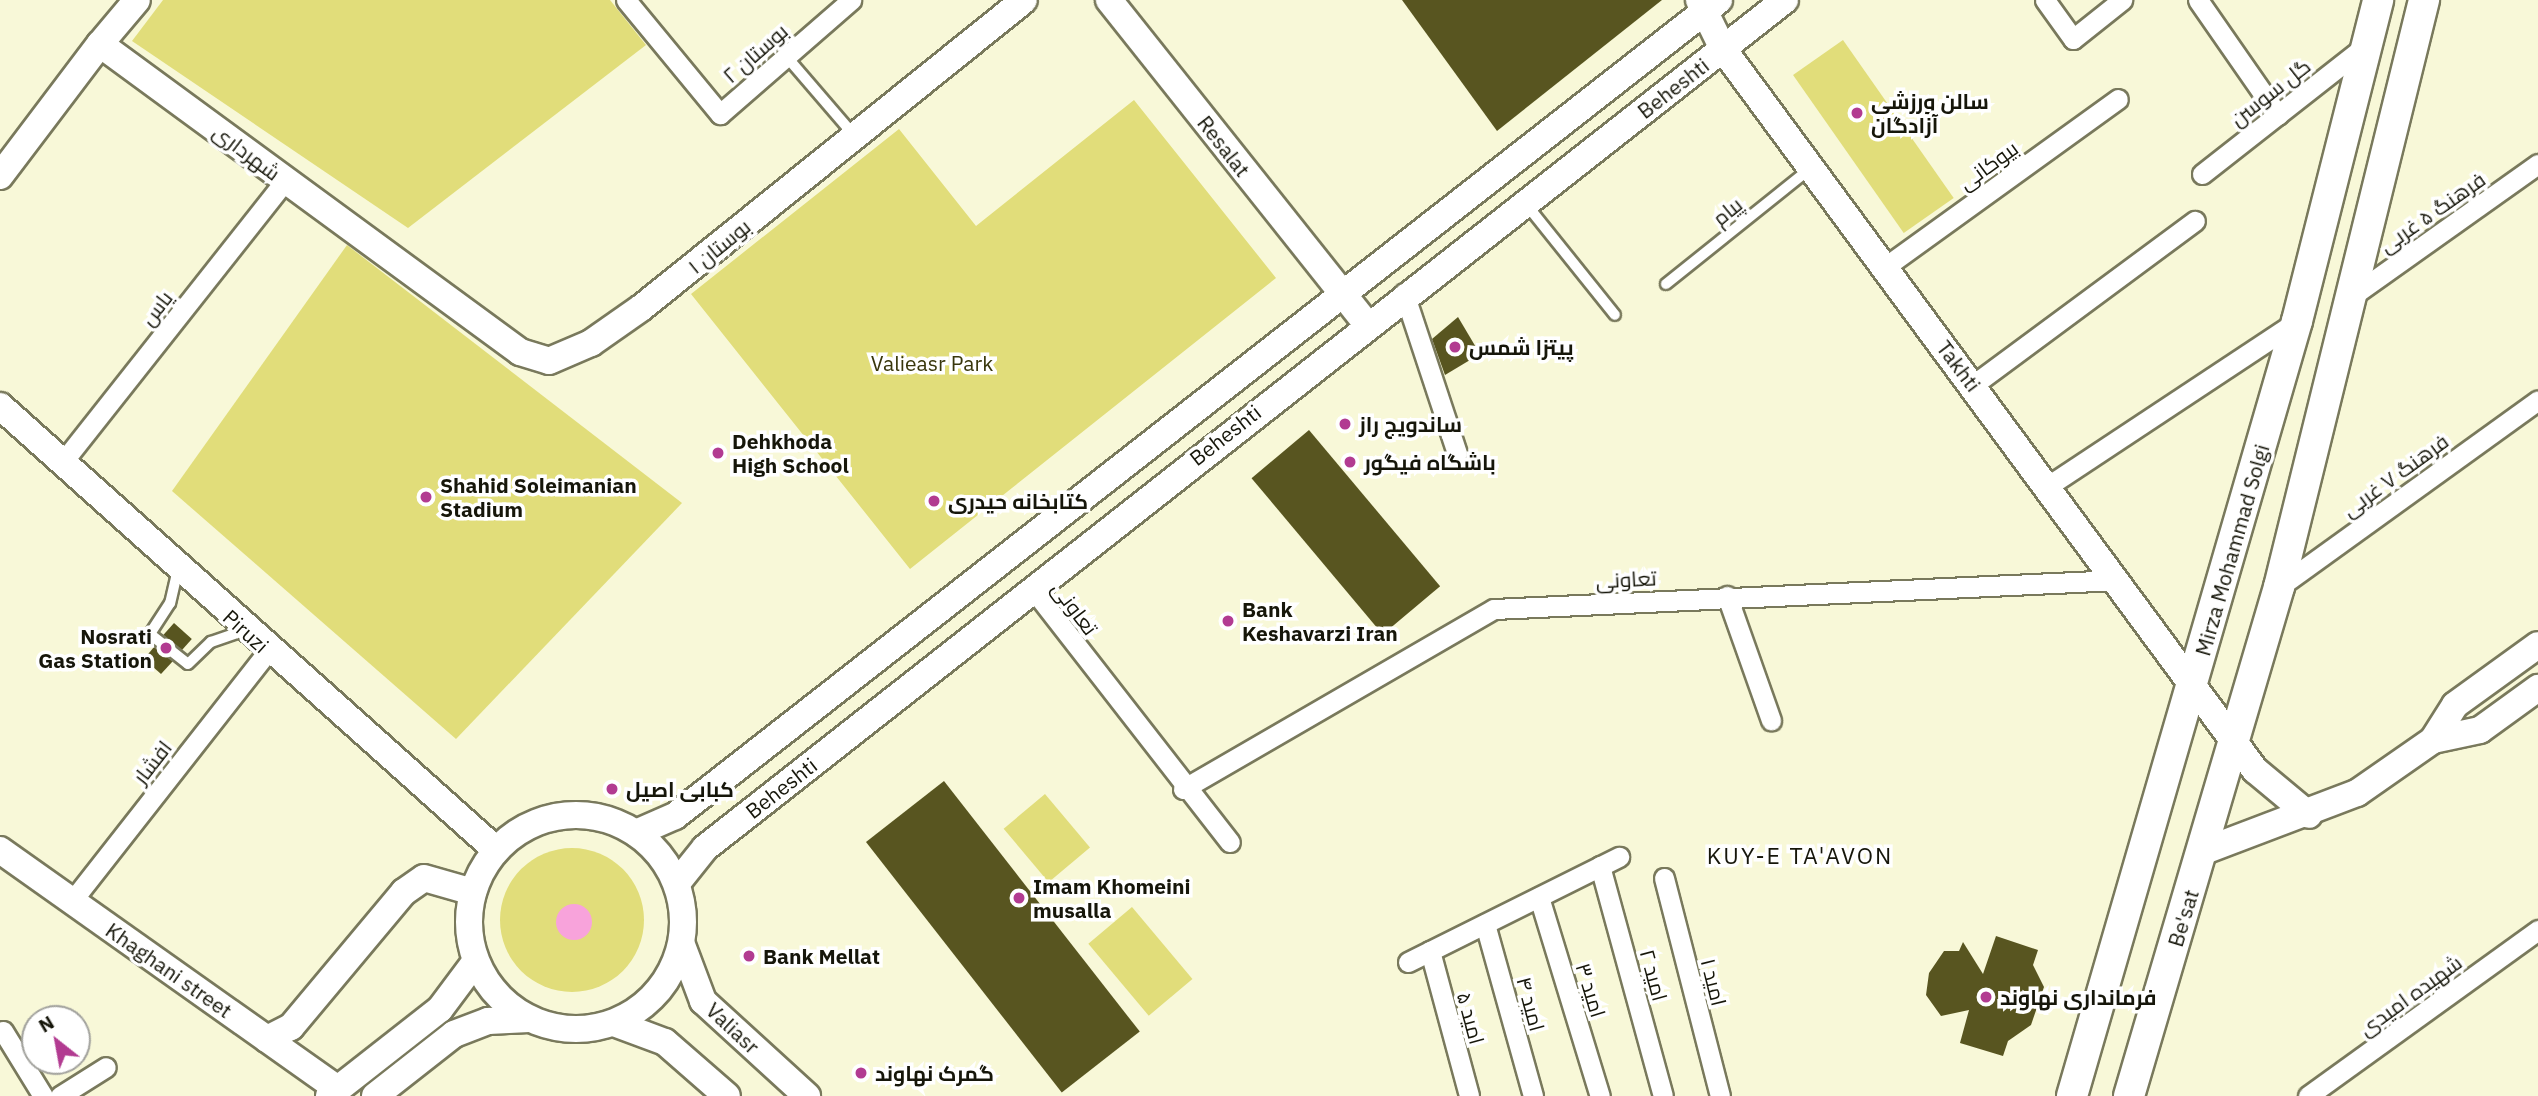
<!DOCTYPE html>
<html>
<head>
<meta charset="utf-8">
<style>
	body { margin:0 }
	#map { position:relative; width:2538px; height:1096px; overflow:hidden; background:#f8f8d8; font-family:"IBM Plex Sans",Cairo,sans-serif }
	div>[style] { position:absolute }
	.green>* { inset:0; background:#e1dd7a; transform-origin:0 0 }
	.round { border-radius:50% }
	.water>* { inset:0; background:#f8a3db }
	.building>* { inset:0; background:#585520; transform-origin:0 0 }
	.roads { filter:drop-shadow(2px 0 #79795c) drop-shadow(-2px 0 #79795c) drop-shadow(0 2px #79795c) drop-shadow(0 -2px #79795c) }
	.lane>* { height:10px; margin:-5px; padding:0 5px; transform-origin:5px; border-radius:5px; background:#fff }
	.street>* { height:19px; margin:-9.5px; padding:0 9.5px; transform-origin:9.5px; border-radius:9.5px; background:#fff }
	.secondary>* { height:26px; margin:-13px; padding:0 13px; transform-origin:13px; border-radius:13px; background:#fff }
	.secondary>.ring { margin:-13px; padding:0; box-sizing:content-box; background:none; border:26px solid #fff; border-radius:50% }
	.primary>* { height:30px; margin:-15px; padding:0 15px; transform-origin:15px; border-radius:15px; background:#fff }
	.dots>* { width:19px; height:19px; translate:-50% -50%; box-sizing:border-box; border:4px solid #fff; border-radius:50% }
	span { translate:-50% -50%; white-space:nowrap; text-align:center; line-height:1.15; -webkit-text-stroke:7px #fff; paint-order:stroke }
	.street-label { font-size:21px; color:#16160a }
	.poi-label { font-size:21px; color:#16160a; font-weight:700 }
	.left { translate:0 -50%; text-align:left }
	.right { translate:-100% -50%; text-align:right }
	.park-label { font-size:21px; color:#38360b }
	.neighbourhood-label { font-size:23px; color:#16160a; letter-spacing:2px }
	.north { position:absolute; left:21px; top:1005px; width:70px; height:70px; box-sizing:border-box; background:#fff; border:2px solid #a2a29d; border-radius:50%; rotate:329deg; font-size:19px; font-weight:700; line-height:28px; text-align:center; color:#16160a }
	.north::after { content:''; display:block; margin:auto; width:24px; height:32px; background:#b23b91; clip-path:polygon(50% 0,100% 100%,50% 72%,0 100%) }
</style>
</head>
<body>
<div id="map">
	<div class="green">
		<i style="clip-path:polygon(163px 0,610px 0,646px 45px,408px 228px,132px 41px)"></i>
		<i style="left:1843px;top:40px;width:193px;height:61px;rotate:55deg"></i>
		<i style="clip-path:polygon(1134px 100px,1276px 278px,910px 569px,691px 294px,899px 129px,976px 226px)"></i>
		<i style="clip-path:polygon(347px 245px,682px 503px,456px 739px,172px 491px)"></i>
		<i style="left:1045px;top:794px;width:70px;height:54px;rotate:50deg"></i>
		<i class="round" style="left:500px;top:848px;width:144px;height:144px"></i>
		<i style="left:1132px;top:907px;width:94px;height:57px;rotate:50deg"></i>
	</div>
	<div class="water">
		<i class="round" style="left:556px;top:904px;width:36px;height:36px"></i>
	</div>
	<div class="building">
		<i style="clip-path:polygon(1402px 0,1662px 0,1497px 131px)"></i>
		<i style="clip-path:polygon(1458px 317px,1480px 354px,1445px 375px,1432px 339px)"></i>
		<i style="left:1309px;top:430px;width:204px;height:75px;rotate:50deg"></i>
		<i style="left:174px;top:623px;width:24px;height:16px;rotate:42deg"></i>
		<i style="clip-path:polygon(154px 647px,173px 661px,161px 674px,144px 659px)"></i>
		<i style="left:944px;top:781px;width:318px;height:99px;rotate:52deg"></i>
		<i style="clip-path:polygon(1996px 936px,2038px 950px,2033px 965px,2044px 987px,2031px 1025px,2008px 1041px,2003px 1056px,1960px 1043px,1969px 1010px,1941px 1016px,1926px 995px,1929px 973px,1944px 951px,1959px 951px,1963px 942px,1983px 974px)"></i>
	</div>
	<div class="roads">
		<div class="lane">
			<i style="left:786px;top:56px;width:104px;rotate:49.3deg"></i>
			<i style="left:1526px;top:204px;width:142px;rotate:51.3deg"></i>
			<i style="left:1666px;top:284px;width:186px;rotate:-38.7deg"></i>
			<i style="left:178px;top:569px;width:35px;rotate:103deg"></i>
			<i style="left:170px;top:603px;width:37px;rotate:123deg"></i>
			<i style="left:150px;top:634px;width:48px;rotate:38.3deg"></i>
			<i style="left:188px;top:664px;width:32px;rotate:-44deg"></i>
			<i style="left:211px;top:642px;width:36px;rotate:-19deg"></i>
		</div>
		<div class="street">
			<i style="left:626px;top:0;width:148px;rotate:50.5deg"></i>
			<i style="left:720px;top:114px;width:174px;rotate:-41deg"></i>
			<i style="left:2045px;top:0;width:48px;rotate:54.3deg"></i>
			<i style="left:2073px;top:39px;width:63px;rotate:-38.5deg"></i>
			<i style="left:2198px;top:0;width:140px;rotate:55.2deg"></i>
			<i style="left:2202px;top:174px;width:207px;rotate:-38.1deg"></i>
			<i style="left:1885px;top:267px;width:287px;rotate:-35.8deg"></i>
			<i style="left:1404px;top:293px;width:169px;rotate:71.7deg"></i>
			<i style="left:2352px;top:296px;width:228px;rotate:-35.4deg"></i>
			<i style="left:1973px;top:385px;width:276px;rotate:-36.5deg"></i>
			<i style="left:62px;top:463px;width:360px;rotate:-51.7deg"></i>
			<i style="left:2048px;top:486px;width:299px;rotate:-33.5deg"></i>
			<i style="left:2279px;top:587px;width:319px;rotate:-35.8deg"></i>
			<i style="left:1032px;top:588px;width:322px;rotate:52.1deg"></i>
			<i style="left:1727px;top:596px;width:132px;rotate:70.5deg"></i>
			<i style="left:1183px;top:789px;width:359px;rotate:-30.1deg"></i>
			<i style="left:1494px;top:609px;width:625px;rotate:-2.66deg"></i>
			<i style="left:1600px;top:866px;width:238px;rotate:74.7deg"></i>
			<i style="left:1664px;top:878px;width:225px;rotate:75.6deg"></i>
			<i style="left:1539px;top:897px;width:208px;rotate:73deg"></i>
			<i style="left:72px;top:901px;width:318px;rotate:-51.9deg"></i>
			<i style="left:1485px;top:924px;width:179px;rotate:74.4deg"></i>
			<i style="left:1430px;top:951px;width:150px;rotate:74.9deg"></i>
			<i style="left:1408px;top:962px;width:236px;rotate:-26.5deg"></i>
			<i style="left:3px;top:1031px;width:76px;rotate:58.4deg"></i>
			<i style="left:60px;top:1096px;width:54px;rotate:-32.2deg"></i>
			<i style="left:2308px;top:1096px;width:284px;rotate:-35.8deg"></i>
		</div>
		<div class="secondary">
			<i style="left:1109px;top:0;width:413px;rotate:51.5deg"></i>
			<i style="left:1699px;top:0;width:55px;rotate:63.9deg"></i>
			<i style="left:1723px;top:49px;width:896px;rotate:53.58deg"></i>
			<i style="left:2255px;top:770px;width:70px;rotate:39.8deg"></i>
			<i style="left:100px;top:44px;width:57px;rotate:-49.9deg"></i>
			<i style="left:0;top:176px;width:166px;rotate:-52.9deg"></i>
			<i style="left:100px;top:44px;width:521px;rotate:36.25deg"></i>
			<i style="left:520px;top:352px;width:30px;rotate:17deg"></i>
			<i style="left:549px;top:361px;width:46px;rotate:-23.2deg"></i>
			<i style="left:591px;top:343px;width:61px;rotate:-35deg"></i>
			<i style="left:641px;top:308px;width:491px;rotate:-38.8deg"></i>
			<i style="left:0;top:406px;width:666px;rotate:41.83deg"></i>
			<i style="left:2433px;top:740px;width:48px;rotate:-12deg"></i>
			<i style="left:2480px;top:730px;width:72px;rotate:-35.9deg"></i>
			<i class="ring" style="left:469px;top:815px;width:188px;height:188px"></i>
			<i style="left:636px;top:833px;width:43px;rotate:-23.6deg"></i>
			<i style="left:675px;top:816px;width:1325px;rotate:-38.01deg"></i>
			<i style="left:0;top:850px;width:414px;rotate:35.3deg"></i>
			<i style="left:2204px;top:851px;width:164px;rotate:-20.8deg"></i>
			<i style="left:2357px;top:793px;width:93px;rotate:-34.9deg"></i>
			<i style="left:2433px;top:740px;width:41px;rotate:-57.8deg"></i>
			<i style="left:2455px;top:705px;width:102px;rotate:-35.9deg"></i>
			<i style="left:677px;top:883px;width:45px;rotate:-51.3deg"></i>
			<i style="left:705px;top:848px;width:1373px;rotate:-38.14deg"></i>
			<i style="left:682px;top:945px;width:60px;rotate:69.4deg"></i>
			<i style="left:703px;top:1001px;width:141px;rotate:42.4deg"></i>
			<i style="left:614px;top:1023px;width:54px;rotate:20.4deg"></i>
			<i style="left:665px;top:1042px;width:82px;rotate:41.1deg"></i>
			<i style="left:267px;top:1039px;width:27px;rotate:-27deg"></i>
			<i style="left:291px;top:1027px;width:176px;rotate:-50.1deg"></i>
			<i style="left:404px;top:892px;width:24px;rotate:-35deg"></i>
			<i style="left:424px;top:878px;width:51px;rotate:15.9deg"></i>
			<i style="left:329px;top:1096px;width:141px;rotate:-38.1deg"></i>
			<i style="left:440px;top:1009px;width:59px;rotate:-53.3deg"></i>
			<i style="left:375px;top:1096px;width:100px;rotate:-38.1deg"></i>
			<i style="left:454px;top:1034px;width:36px;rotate:-21deg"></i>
			<i style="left:488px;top:1021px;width:41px;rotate:-2.8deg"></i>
		</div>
		<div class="primary">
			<i style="left:2072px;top:1096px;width:807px;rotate:-73.81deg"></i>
			<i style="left:2297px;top:321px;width:331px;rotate:-75.8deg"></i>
			<i style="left:2129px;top:1096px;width:531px;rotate:-73.58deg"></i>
			<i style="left:2279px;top:587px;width:605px;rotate:-76.12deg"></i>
		</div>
	</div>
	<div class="dots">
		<i style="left:1857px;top:113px;background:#b23b91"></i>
		<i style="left:1455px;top:347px;background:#b23b91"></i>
		<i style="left:1345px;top:424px;background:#b23b91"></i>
		<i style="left:718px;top:453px;background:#b23b91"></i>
		<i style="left:1350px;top:462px;background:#b23b91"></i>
		<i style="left:426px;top:497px;background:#b23b91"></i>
		<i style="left:934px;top:501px;background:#b23b91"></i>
		<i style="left:1228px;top:621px;background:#b23b91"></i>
		<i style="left:166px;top:648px;background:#b23b91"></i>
		<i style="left:612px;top:789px;background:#b23b91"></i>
		<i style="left:1019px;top:898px;background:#b23b91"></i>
		<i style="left:749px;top:956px;background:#b23b91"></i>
		<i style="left:1986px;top:997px;background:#b23b91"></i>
		<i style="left:861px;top:1073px;background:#b23b91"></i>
	</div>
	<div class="street-label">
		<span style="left:755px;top:53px;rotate:-41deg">بوستان ۲</span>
		<span style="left:1673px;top:88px;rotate:-38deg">Beheshti</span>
		<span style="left:2270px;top:92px;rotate:-38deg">گل سوسن</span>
		<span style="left:1224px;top:146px;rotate:52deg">Resalat</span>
		<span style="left:247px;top:152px;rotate:37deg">شهرداری</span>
		<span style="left:1988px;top:165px;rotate:-36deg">بیوکانی</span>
		<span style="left:1727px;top:211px;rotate:-39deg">پیام</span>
		<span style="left:2432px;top:212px;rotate:-35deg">فرهنگ ۵ غربی</span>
		<span style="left:719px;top:246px;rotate:-39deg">بوستان ۱</span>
		<span style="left:156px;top:308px;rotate:-52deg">یاس</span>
		<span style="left:1959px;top:366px;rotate:53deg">Takhti</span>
		<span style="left:1225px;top:435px;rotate:-38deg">Beheshti</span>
		<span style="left:2395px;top:475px;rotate:-36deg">فرهنگ ۷ غربی</span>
		<span style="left:2232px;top:550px;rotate:-74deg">Mirza Mohammad Solgi</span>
		<span style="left:1626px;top:579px;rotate:-3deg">تعاونی</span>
		<span style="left:1075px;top:608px;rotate:53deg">تعاونی</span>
		<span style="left:246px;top:631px;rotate:42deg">Piruzi</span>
		<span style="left:152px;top:762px;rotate:-52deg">افشار</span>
		<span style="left:781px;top:788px;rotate:-38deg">Beheshti</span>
		<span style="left:2183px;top:918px;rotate:-73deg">Be'sat</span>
		<span style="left:169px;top:970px;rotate:35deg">Khaghani street</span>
		<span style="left:1654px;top:975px;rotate:75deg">امید ۲</span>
		<span style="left:1714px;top:982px;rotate:76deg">امید ۱</span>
		<span style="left:1591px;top:990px;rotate:73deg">امید ۳</span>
		<span style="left:2410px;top:995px;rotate:-36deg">شهیده امیدی</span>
		<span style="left:1531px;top:1004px;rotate:75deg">امید ۴</span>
		<span style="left:1471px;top:1018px;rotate:75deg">امید ۵</span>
		<span style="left:733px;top:1028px;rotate:43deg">Valiasr</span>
	</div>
	<div class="poi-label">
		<span class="left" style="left:1871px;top:113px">سالن ورزشی<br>آزادگان</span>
		<span class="left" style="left:1469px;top:347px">پیتزا شمس</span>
		<span class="left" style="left:1359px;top:424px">ساندویج راز</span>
		<span class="left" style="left:732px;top:453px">Dehkhoda<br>High School</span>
		<span class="left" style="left:1364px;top:462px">باشگاه فیگور</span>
		<span class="left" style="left:440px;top:497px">Shahid Soleimanian<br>Stadium</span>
		<span class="left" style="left:948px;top:501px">کتابخانه حیدری</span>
		<span class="left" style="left:1242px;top:621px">Bank<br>Keshavarzi Iran</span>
		<span class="right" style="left:152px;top:648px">Nosrati<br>Gas Station</span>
		<span class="left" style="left:626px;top:789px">کبابی اصیل</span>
		<span class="left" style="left:1033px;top:898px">Imam Khomeini<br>musalla</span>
		<span class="left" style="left:763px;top:956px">Bank Mellat</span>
		<span class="left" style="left:2000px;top:997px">فرمانداری نهاوند</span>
		<span class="left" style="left:875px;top:1073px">گمرک نهاوند</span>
	</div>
	<div class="park-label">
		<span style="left:932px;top:363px">Valieasr Park</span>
	</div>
	<div class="neighbourhood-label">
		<span style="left:1800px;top:855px">KUY-E TA'AVON</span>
	</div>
	<div class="north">N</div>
</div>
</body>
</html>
